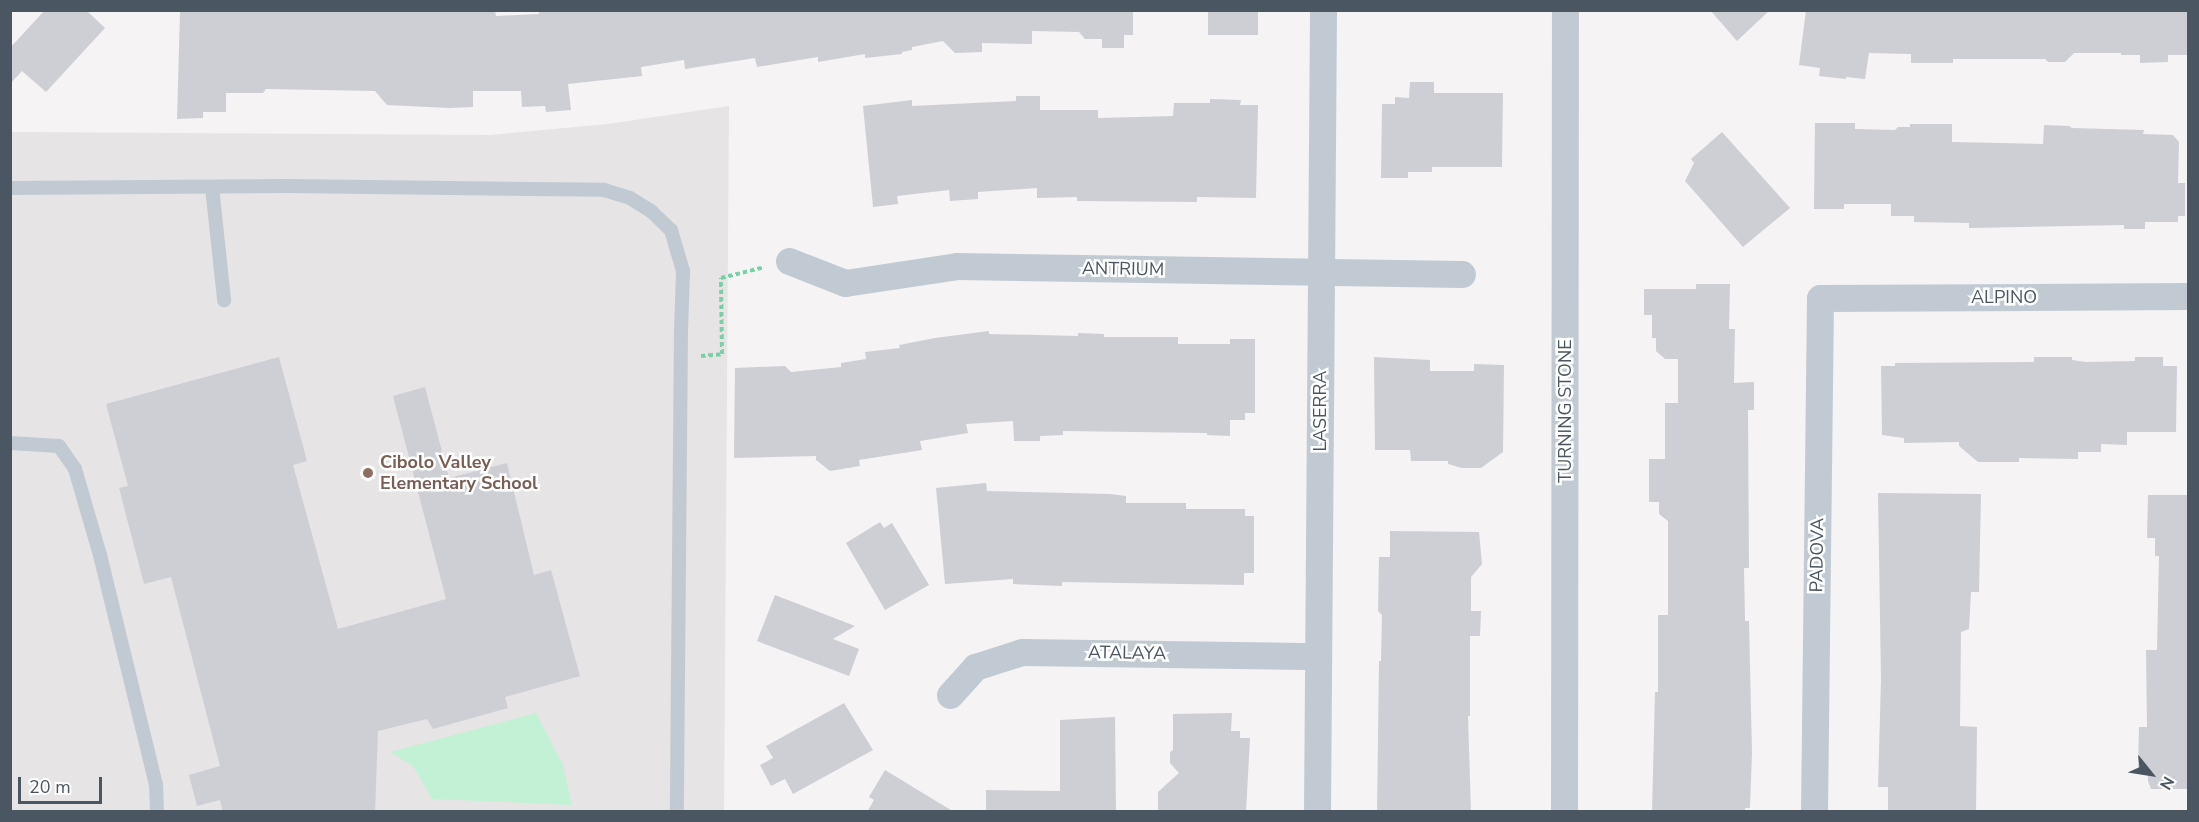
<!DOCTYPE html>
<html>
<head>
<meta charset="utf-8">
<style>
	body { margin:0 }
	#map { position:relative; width:2199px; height:822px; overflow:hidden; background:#f5f3f3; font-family:"Nunito Sans",sans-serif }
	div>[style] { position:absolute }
	.education>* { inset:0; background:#e6e4e5 }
	.green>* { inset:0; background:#c3f1d5 }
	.building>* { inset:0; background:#cdcfd5; transform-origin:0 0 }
	.path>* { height:4px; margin-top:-2px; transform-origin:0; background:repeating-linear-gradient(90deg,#7ad0a6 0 4.5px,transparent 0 7.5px) }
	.lane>* { height:14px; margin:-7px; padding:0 7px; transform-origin:7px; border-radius:7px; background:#c1cad2 }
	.street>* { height:27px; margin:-13.5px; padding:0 13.5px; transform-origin:13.5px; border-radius:13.5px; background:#c1cad2 }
	.dots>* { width:16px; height:16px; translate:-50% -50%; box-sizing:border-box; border:3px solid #fff; border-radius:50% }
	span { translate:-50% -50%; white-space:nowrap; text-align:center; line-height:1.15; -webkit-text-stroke:5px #fff; paint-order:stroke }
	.street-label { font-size:18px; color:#4a5661 }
	.education-label { font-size:18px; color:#785e54; font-weight:700 }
	.left { translate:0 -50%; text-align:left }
	.frame { position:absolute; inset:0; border:12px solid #4a5661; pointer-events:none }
	.north { position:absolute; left:2121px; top:744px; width:60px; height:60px; -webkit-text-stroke:4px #fff; paint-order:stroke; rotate:120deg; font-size:16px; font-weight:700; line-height:24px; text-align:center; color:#4a5661 }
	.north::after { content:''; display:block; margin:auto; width:21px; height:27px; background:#4a5661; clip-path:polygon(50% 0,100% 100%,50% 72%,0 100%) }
	.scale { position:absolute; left:18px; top:777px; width:84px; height:27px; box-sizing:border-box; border:3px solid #4a5661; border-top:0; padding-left:8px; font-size:18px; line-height:21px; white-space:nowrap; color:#4a5661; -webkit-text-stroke:4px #fff; paint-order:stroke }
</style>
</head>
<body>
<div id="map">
	<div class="education">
		<i style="clip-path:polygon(729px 106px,724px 811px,11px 812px,11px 132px,490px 135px,608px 124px)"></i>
	</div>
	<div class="green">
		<i style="clip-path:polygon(536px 713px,563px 765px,572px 805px,432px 799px,413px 766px,390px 752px)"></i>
	</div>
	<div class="building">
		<i style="clip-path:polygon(45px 10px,86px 10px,105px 28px,46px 92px,22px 71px,10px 84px,10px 48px)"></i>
		<i style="clip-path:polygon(495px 10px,496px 16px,539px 14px,539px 10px,1133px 10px,1133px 35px,1124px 35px,1124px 48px,1102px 48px,1102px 39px,1085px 39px,1079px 32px,1032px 31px,1032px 44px,982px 43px,982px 52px,955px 53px,943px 41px,912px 47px,912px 50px,902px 52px,902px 54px,865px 58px,865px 54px,818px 62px,818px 57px,757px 67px,755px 58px,685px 69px,684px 60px,641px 67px,642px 76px,568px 84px,571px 110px,546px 112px,545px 106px,522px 107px,521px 91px,473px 91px,473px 107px,449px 108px,387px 105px,375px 91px,266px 89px,263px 93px,226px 93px,226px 112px,203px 112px,203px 118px,177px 119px,180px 12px)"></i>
		<i style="left:1208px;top:10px;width:50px;height:25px"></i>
		<i style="clip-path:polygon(1710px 10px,1770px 10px,1737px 41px)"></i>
		<i style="clip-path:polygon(1806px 10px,2188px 10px,2188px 55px,2168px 55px,2168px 62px,2140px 63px,2140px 55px,2121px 55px,2121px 53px,2074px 53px,2065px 62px,2048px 62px,2045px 59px,1953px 59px,1953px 63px,1911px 63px,1911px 54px,1869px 53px,1865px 79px,1846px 77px,1846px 79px,1819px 76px,1820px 68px,1799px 65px)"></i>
		<i style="clip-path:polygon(1410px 82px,1434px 82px,1434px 93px,1503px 93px,1502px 167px,1432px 167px,1432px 172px,1408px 172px,1408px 178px,1381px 178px,1382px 104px,1395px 104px,1395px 97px,1409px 98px)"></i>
		<i style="clip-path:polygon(1016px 96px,1040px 96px,1040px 110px,1098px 110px,1098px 118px,1173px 116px,1174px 103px,1210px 103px,1210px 99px,1241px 100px,1240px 105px,1258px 105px,1256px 198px,1197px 197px,1197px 202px,1077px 201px,1077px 197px,1037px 198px,1037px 188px,978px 192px,978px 199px,950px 201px,949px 190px,897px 196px,898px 204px,873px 207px,863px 106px,912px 100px,912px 106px,1016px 101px)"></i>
		<i style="clip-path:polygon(1815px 123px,1855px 123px,1855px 129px,1895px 130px,1898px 127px,1910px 127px,1910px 124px,1952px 124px,1952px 142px,2043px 144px,2044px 125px,2069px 126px,2072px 128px,2144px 130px,2143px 134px,2173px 135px,2179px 142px,2178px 183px,2185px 183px,2185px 216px,2178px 216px,2178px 222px,2145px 222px,2145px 229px,2124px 229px,2124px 225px,1969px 228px,1969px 223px,1914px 222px,1914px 216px,1891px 216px,1891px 204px,1844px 204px,1844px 209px,1814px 209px)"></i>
		<i style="clip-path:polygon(1722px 132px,1790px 208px,1743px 247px,1685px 181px,1694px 163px,1691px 159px)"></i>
		<i style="clip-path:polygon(1696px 284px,1730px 284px,1729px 329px,1735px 329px,1734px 383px,1754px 382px,1754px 410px,1748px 410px,1749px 568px,1744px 568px,1745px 621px,1749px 621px,1752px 753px,1750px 808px,1745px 808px,1745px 812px,1652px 812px,1655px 692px,1658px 692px,1658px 615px,1668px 615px,1668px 521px,1659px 514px,1659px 502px,1649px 502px,1649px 459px,1665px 459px,1665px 403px,1678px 403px,1678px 359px,1665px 359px,1656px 351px,1656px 338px,1652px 338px,1652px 315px,1644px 315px,1644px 289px,1696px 289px)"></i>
		<i style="clip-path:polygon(989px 331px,989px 334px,1078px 336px,1078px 333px,1104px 334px,1104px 337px,1178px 337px,1178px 344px,1230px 344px,1230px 339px,1255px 339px,1255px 413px,1245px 413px,1245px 420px,1230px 420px,1230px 436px,1207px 435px,1207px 433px,1063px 431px,1063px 435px,1040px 436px,1040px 441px,1014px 441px,1013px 421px,966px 424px,968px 433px,920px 441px,922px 450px,859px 460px,860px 466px,830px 471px,816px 460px,816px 456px,734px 458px,735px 368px,785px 366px,791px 372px,841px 367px,841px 363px,866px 359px,865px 352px,900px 348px,899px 345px,935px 338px)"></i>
		<i style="clip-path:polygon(279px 357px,307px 461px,293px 465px,338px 629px,446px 599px,393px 396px,425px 387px,449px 478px,507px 463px,534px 575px,551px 570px,580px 676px,505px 697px,508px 708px,433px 729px,427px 719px,378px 731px,375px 812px,223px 812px,220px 800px,197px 806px,189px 775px,220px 766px,171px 577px,144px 584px,119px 488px,128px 486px,106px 404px)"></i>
		<i style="clip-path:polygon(1374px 357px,1430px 360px,1430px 371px,1474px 371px,1474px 364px,1504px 365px,1503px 452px,1481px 468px,1462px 468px,1448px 464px,1448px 461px,1411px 461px,1410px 450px,1375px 450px)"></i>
		<i style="clip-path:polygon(2034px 357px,2072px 357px,2072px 360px,2086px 362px,2135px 361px,2135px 357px,2163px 357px,2163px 366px,2177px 366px,2176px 432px,2127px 432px,2127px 445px,2101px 444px,2101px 452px,2078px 452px,2078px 459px,2019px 458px,2019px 462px,1978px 462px,1959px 446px,1959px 442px,1904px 443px,1904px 438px,1882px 435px,1881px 366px,1895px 366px,1895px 363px,2034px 362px)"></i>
		<i style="clip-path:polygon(986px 483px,987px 491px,1110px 494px,1126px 496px,1126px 503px,1186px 503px,1186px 509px,1245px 509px,1245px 516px,1254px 516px,1254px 573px,1244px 573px,1244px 585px,1062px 582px,1062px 586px,1036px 585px,1013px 584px,1013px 579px,945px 584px,936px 488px)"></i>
		<i style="clip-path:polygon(1878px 493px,1981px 494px,1979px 592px,1971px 592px,1969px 629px,1961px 632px,1960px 726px,1977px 727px,1976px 812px,1888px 812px,1888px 787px,1878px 787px,1881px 679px)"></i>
		<i style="clip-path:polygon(2148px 495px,2188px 495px,2188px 789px,2151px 789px,2148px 781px,2148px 769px,2138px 769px,2139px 727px,2147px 727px,2146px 650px,2157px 650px,2159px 556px,2155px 556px,2155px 538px,2147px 538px)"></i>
		<i style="clip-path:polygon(880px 522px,884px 528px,892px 523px,929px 585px,885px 610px,846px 543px)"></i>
		<i style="clip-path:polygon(1390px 531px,1479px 532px,1482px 564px,1471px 577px,1471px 611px,1481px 611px,1480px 636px,1470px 636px,1470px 716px,1468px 716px,1471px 812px,1377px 812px,1379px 661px,1381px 661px,1382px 615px,1378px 611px,1379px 557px,1390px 557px)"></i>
		<i style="clip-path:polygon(775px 595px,855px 626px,833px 639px,859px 649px,849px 676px,757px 641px)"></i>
		<i style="clip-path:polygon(844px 703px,873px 750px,793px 794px,785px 779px,771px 786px,760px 765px,773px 758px,766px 746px)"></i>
		<i style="clip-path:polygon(1232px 713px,1231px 731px,1240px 731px,1240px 738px,1250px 738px,1246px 812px,1158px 812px,1158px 792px,1179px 773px,1170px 763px,1170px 752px,1173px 750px,1173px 714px)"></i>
		<i style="clip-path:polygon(1115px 717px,1116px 812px,986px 812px,986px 790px,1060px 791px,1060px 720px)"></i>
		<i style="clip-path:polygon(885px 770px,954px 812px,867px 812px,874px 800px,869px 797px)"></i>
	</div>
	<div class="path">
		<i style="left:701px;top:356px;width:21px;rotate:-5deg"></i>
		<i style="left:722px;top:354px;width:76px;rotate:-90.8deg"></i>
		<i style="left:721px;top:278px;width:45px;rotate:-14deg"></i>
	</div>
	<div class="lane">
		<i style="left:212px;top:187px;width:114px;rotate:83.9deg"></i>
		<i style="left:10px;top:188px;width:277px;rotate:-0.4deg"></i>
		<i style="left:287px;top:186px;width:317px;rotate:0.7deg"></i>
		<i style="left:604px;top:190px;width:27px;rotate:17deg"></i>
		<i style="left:630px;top:198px;width:25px;rotate:32deg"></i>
		<i style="left:651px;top:211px;width:28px;rotate:44deg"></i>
		<i style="left:671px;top:230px;width:43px;rotate:73.7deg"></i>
		<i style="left:683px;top:271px;width:60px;rotate:91.9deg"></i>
		<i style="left:681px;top:331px;width:481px;rotate:90.5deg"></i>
		<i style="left:10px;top:443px;width:49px;rotate:3.5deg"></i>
		<i style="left:59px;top:446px;width:28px;rotate:55deg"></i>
		<i style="left:75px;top:469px;width:90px;rotate:73.8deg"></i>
		<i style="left:100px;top:555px;width:236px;rotate:76.3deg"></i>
		<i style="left:156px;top:784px;width:28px;rotate:88deg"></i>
	</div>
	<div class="street">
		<i style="left:789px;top:261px;width:60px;rotate:21.4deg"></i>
		<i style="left:845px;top:283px;width:113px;rotate:-8.6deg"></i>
		<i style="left:957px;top:266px;width:505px;rotate:0.91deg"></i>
		<i style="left:950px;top:695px;width:38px;rotate:-48deg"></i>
		<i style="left:975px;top:667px;width:49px;rotate:-17.7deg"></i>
		<i style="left:1022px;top:652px;width:296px;rotate:0.8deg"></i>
		<i style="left:1317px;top:812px;width:802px;rotate:-89.57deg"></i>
		<i style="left:1564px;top:812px;width:802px;rotate:-89.93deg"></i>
		<i style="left:1814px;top:812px;width:514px;rotate:-89.33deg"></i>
		<i style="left:1820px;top:298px;width:368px;rotate:-0.3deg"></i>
	</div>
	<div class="dots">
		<i style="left:368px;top:473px;background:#8d6e63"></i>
	</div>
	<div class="street-label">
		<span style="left:1123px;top:269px;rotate:1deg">ANTRIUM</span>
		<span style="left:2004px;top:297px">ALPINO</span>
		<span style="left:1320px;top:411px;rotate:-90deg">LASERRA</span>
		<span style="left:1565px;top:411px;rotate:-90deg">TURNING STONE</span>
		<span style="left:1817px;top:555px;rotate:-89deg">PADOVA</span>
		<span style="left:1127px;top:653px;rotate:1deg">ATALAYA</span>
	</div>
	<div class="education-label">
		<span class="left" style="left:380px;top:473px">Cibolo Valley<br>Elementary School</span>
	</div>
	<div class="frame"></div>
	<div class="north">N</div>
	<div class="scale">20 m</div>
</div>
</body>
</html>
